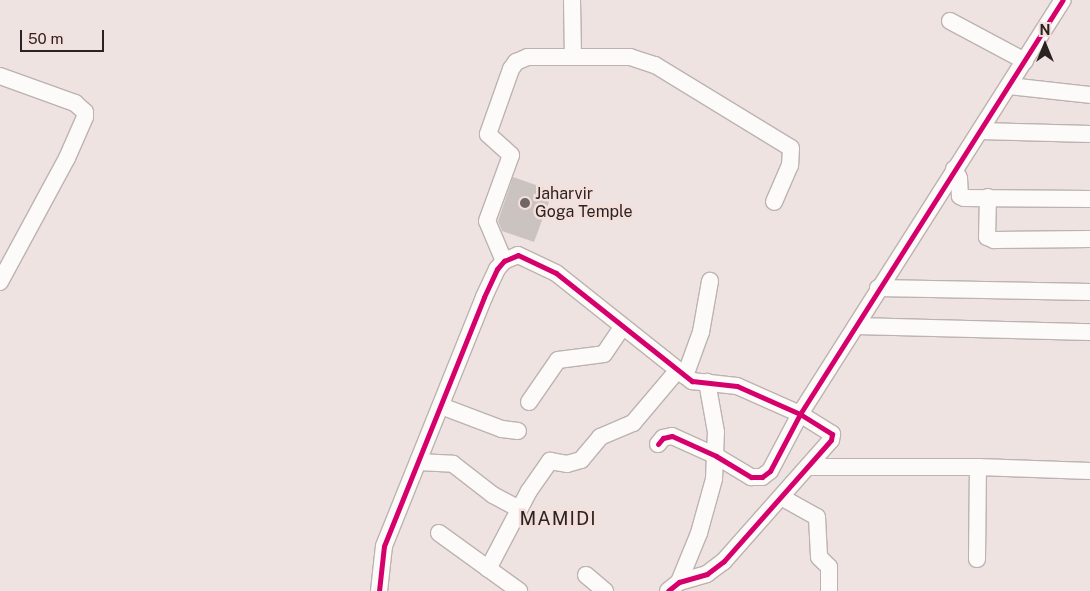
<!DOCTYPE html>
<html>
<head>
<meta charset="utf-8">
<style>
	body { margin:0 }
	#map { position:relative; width:1090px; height:591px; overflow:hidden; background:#eee3e1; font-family:"Public Sans",sans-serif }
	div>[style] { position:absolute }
	.building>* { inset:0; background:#cac3bf }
	.roads { filter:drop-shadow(1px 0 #bcb3b1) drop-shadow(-1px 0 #bcb3b1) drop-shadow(0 1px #bcb3b1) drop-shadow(0 -1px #bcb3b1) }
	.minor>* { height:16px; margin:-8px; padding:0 8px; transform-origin:8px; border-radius:8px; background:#fcfbfa }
	.cycleway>* { height:5px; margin:-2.5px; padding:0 2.5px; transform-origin:2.5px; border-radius:2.5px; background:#d6006c }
	.dots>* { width:14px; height:14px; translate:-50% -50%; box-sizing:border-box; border:2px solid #f4dfdb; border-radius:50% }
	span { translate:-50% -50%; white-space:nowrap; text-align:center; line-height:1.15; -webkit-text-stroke:5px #f4dfdb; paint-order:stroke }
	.poi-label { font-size:16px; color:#2b2322 }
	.left { translate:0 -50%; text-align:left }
	.quarter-label { font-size:19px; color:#2b2322; letter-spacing:1px }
	.north { position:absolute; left:1020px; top:20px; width:50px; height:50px; -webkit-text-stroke:4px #f4dfdb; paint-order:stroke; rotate:0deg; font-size:14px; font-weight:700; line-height:20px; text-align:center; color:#2b2322 }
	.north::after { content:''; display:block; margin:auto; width:18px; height:22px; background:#2b2322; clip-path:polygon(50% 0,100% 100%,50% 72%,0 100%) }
	.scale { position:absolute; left:20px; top:30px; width:84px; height:22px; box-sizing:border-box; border:2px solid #2b2322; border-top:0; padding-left:6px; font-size:15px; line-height:18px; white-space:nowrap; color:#2b2322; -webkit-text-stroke:4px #f4dfdb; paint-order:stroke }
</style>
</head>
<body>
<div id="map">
	<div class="building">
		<i style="clip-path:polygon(513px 177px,553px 191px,534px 242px,502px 231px,498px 221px)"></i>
	</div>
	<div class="roads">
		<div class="minor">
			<i style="left:572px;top:0;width:56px;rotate:89deg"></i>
			<i style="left:950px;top:21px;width:85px;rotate:28.1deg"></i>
			<i style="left:0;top:76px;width:80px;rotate:19.8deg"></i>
			<i style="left:75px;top:103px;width:13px;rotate:42deg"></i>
			<i style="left:85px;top:112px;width:5px;rotate:90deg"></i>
			<i style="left:85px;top:117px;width:45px;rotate:113.7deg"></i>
			<i style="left:67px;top:158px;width:141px;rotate:118.4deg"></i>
			<i style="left:1009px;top:86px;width:81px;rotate:6.3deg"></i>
			<i style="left:980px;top:131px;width:110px;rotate:1.6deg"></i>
			<i style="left:954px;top:169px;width:10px;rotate:61deg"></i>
			<i style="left:959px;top:178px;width:18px;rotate:87deg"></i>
			<i style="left:960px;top:196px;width:4px;rotate:27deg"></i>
			<i style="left:964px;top:198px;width:126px;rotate:0.5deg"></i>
			<i style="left:988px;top:197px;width:40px;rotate:91.4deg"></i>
			<i style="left:987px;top:237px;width:8px;rotate:23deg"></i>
			<i style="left:994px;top:240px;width:96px;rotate:-0.6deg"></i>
			<i style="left:504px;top:261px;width:43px;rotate:-113deg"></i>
			<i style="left:487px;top:221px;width:70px;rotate:-70deg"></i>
			<i style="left:511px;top:155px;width:31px;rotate:-138deg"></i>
			<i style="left:488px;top:134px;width:69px;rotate:-70.5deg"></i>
			<i style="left:511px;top:69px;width:9px;rotate:-54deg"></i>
			<i style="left:516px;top:62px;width:13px;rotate:-23deg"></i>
			<i style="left:528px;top:57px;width:102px"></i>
			<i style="left:630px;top:57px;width:26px;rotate:18deg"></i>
			<i style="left:655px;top:65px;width:159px;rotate:31.4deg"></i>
			<i style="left:791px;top:148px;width:17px;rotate:93deg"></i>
			<i style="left:790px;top:165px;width:40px;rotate:113.4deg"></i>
			<i style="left:878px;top:288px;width:212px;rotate:1.1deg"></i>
			<i style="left:856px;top:326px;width:234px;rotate:1.5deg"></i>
			<i style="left:685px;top:376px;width:47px;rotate:-70deg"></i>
			<i style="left:701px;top:332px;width:52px;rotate:-80deg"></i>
			<i style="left:529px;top:402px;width:51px;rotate:-55.4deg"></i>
			<i style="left:558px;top:360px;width:46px;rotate:-7.4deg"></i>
			<i style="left:604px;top:354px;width:32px;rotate:-56deg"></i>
			<i style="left:441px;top:406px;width:65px;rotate:20.7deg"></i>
			<i style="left:502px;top:429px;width:16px;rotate:7deg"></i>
			<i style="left:658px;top:444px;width:8px;rotate:-50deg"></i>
			<i style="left:663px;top:438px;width:9px;rotate:-13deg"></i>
			<i style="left:672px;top:436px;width:48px;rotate:24.4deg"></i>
			<i style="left:716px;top:456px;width:41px;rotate:31deg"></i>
			<i style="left:751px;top:477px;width:11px"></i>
			<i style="left:762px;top:477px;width:10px;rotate:-37deg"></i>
			<i style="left:770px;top:471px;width:64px;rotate:-62.2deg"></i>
			<i style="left:800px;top:414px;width:490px;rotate:-57.6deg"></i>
			<i style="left:418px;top:462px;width:35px;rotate:3deg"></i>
			<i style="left:453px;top:464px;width:51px;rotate:37.8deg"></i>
			<i style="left:493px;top:495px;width:30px;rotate:28deg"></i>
			<i style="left:808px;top:467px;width:170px"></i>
			<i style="left:978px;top:467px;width:112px;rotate:2deg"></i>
			<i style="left:781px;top:497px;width:41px;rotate:29.1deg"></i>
			<i style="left:817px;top:517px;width:40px;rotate:87.1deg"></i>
			<i style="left:819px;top:557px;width:14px;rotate:45deg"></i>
			<i style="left:829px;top:567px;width:24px;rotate:90deg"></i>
			<i style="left:439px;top:533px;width:99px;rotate:35.9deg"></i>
			<i style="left:977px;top:559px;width:92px;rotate:-89.4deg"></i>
			<i style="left:488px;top:569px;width:88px;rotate:-62.3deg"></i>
			<i style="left:529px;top:491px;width:37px;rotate:-55deg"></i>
			<i style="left:550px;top:461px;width:17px;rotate:10deg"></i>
			<i style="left:567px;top:464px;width:15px;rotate:-16deg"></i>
			<i style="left:581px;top:460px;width:30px;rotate:-50deg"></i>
			<i style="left:600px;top:437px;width:36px;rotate:-23deg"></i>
			<i style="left:633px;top:423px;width:68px;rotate:-49.8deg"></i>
			<i style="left:586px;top:575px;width:25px;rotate:40deg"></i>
			<i style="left:679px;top:582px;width:53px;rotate:-67.8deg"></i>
			<i style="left:699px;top:533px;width:56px;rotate:-74.5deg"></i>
			<i style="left:714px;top:479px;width:47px;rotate:-87.6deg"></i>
			<i style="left:716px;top:432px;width:51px;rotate:-100.2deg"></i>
			<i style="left:379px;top:591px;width:45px;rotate:-83.7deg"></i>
			<i style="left:384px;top:546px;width:268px;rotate:-68.1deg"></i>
			<i style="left:484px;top:297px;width:31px;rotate:-65deg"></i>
			<i style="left:497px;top:269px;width:11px;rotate:-49deg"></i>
			<i style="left:504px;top:261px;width:15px;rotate:-23deg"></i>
			<i style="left:518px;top:255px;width:42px;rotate:25.3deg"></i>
			<i style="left:556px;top:273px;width:174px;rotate:38.5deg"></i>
			<i style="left:692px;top:381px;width:45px;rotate:6.3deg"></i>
			<i style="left:737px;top:386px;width:69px;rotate:24deg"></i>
			<i style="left:800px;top:414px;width:38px;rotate:32deg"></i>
			<i style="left:832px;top:434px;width:6px;rotate:99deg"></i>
			<i style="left:831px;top:440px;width:162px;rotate:131.5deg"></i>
			<i style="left:724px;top:561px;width:21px;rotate:143deg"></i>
			<i style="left:707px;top:574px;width:29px;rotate:164deg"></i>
			<i style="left:679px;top:582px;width:14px;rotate:141deg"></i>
		</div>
	</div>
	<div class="cycleway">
		<i style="left:658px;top:444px;width:8px;rotate:-50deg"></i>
		<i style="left:663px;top:438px;width:9px;rotate:-13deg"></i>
		<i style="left:672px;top:436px;width:48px;rotate:24.4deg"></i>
		<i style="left:716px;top:456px;width:41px;rotate:31deg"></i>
		<i style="left:751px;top:477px;width:11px"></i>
		<i style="left:762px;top:477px;width:10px;rotate:-37deg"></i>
		<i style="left:770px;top:471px;width:64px;rotate:-62.2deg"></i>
		<i style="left:800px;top:414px;width:490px;rotate:-57.6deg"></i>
		<i style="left:379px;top:591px;width:45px;rotate:-83.7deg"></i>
		<i style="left:384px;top:546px;width:268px;rotate:-68.1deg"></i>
		<i style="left:484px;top:297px;width:31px;rotate:-65deg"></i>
		<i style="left:497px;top:269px;width:11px;rotate:-49deg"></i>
		<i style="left:504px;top:261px;width:15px;rotate:-23deg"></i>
		<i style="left:518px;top:255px;width:42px;rotate:25.3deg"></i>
		<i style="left:556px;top:273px;width:174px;rotate:38.5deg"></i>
		<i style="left:692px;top:381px;width:45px;rotate:6.3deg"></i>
		<i style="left:737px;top:386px;width:69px;rotate:24deg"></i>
		<i style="left:800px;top:414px;width:38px;rotate:32deg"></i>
		<i style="left:832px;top:434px;width:6px;rotate:99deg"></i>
		<i style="left:831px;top:440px;width:162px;rotate:131.5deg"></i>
		<i style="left:724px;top:561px;width:21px;rotate:143deg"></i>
		<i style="left:707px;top:574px;width:29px;rotate:164deg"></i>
		<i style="left:679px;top:582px;width:14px;rotate:141deg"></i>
	</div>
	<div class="dots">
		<i style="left:525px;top:203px;background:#6f6665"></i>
	</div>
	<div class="poi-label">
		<span class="left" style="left:535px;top:203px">Jaharvir<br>Goga Temple</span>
	</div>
	<div class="quarter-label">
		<span style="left:558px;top:519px">MAMIDI</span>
	</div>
	<div class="north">N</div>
	<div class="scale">50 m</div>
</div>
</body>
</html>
